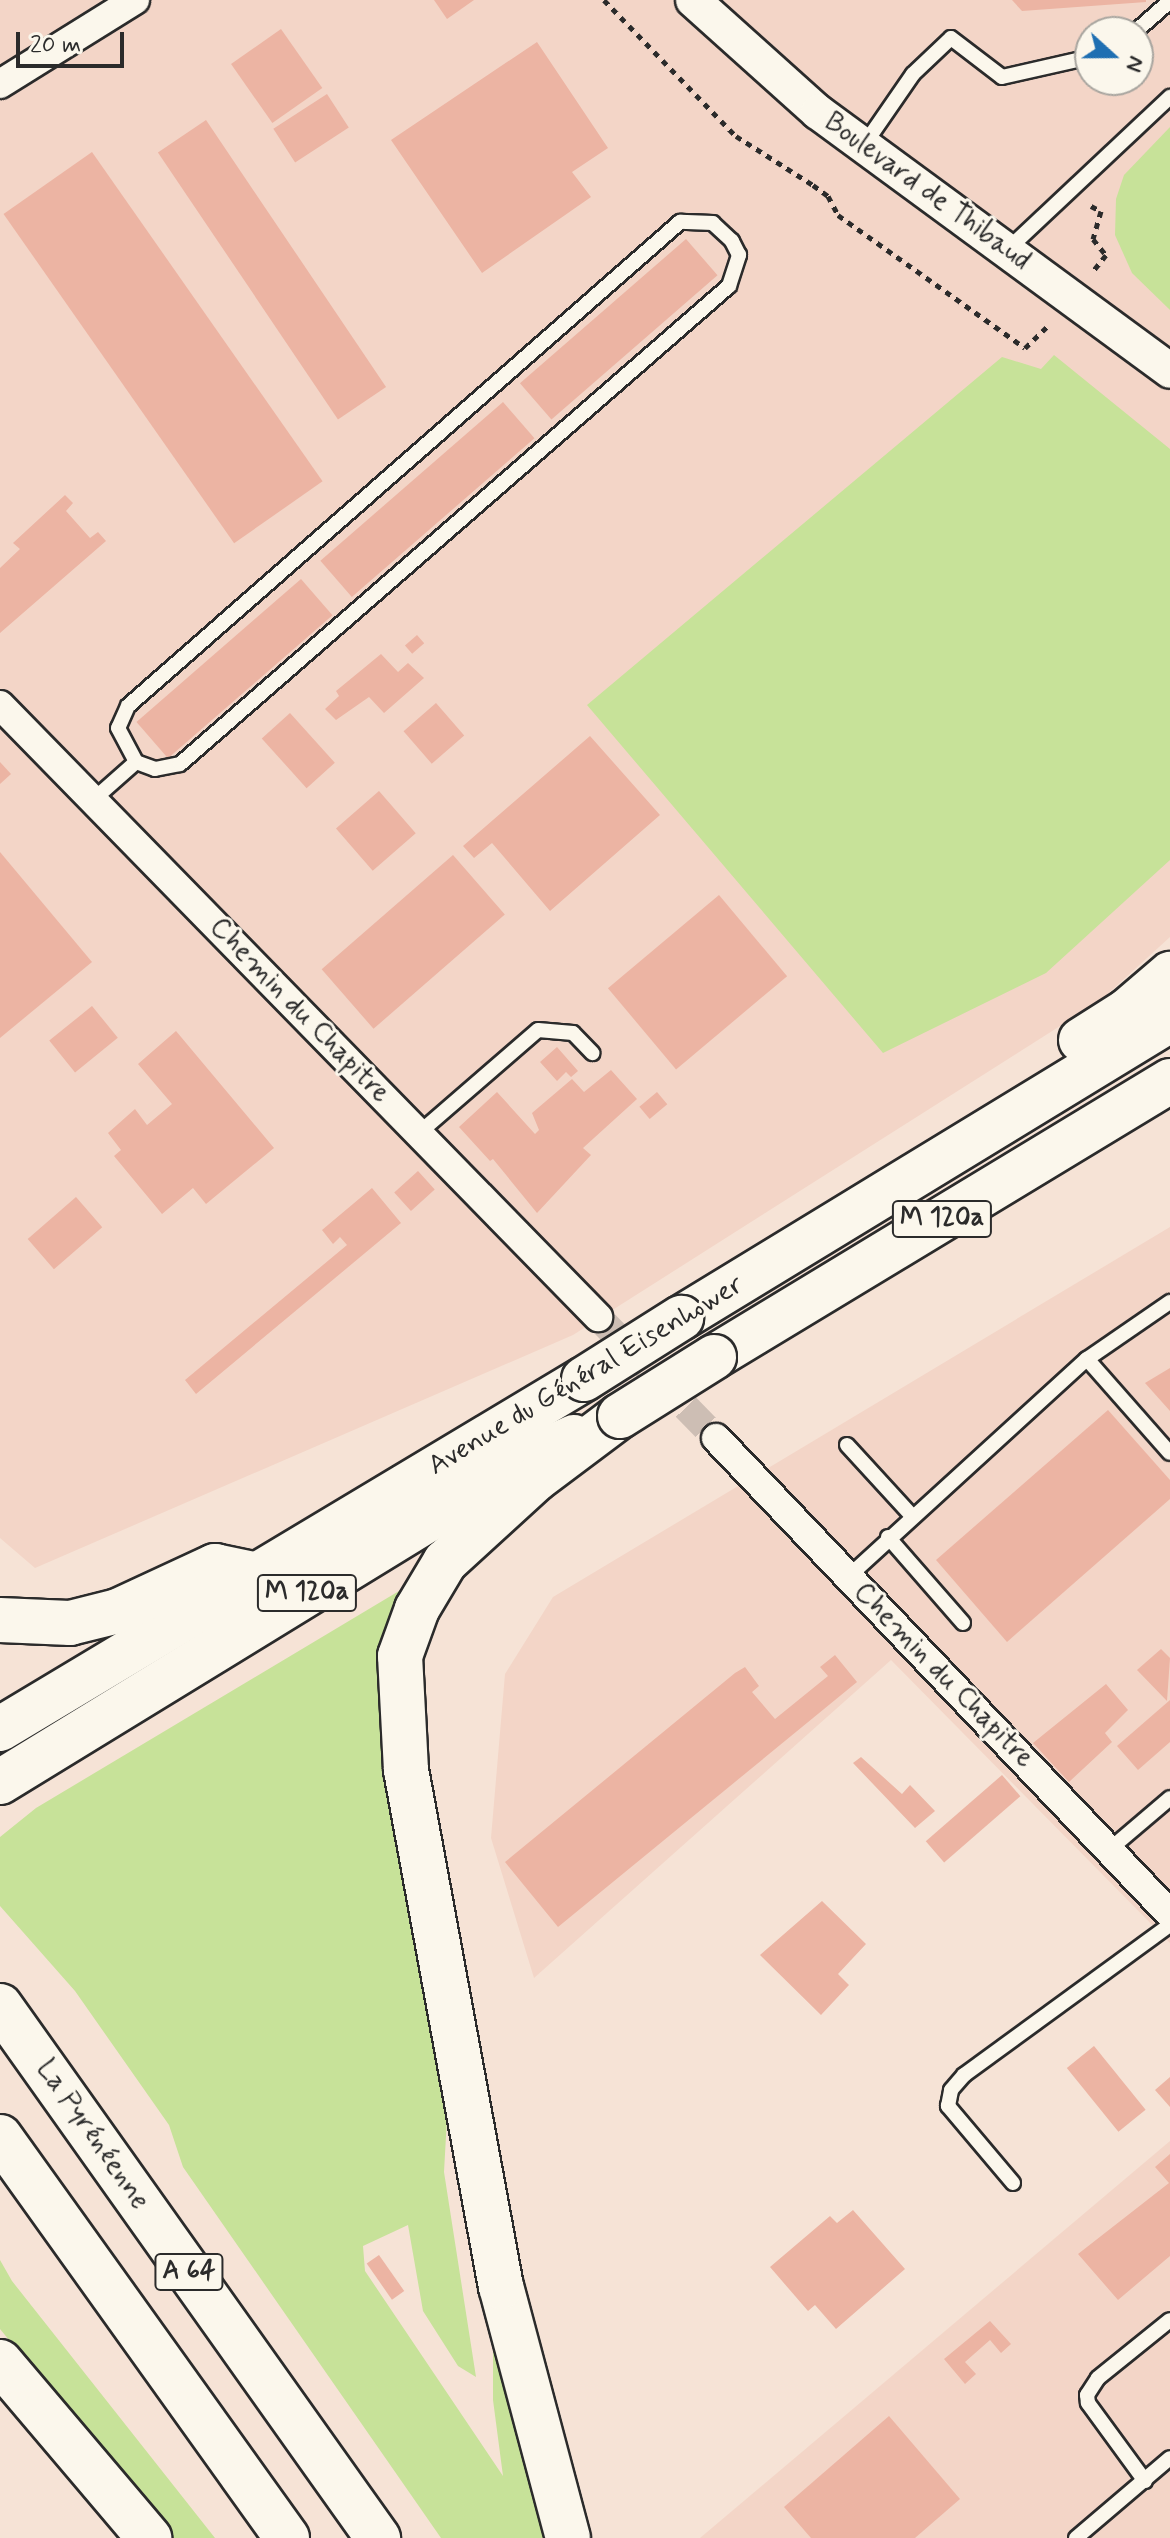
<!DOCTYPE html>
<html>
<head>
<meta charset="utf-8">
<style>
	body { margin:0 }
	#map { position:relative; width:1170px; height:2538px; overflow:hidden; background:#f6e3d6; font-family:Mynerve,sans-serif }
	div>[style] { position:absolute }
	.built>* { inset:0; background:#f3d5c7 }
	.green>* { inset:0; background:#c7e299 }
	.building>* { inset:0; background:#ecb4a3; transform-origin:0 0 }
	.minor-tunnel>* { height:28px; margin-top:-14px; transform-origin:0; background:repeating-linear-gradient(90deg,#cdbeb4 0 28px,transparent 0 42px) }
	.path>* { height:5px; margin-top:-2.5px; transform-origin:0; background:repeating-linear-gradient(90deg,#2b2b2b 0 6px,transparent 0 12px) }
	.roads { filter:drop-shadow(2px 0 #2b2b2b) drop-shadow(-2px 0 #2b2b2b) drop-shadow(0 2px #2b2b2b) drop-shadow(0 -2px #2b2b2b) }
	.service>* { height:14px; margin:-7px; padding:0 7px; transform-origin:7px; border-radius:7px; background:#fbf7ec }
	.minor>* { height:28px; margin:-14px; padding:0 14px; transform-origin:14px; border-radius:14px; background:#fbf7ec }
	.tertiary>* { height:34px; margin:-17px; padding:0 17px; transform-origin:17px; border-radius:17px; background:#fbf7ec }
	.primary>* { height:44px; margin:-22px; padding:0 22px; transform-origin:22px; border-radius:22px; background:#fbf7ec }
	.motorway>* { height:44px; margin:-22px; padding:0 22px; transform-origin:22px; border-radius:22px; background:#fbf7ec }
	.bridges { filter:drop-shadow(2px 0 #2b2b2b) drop-shadow(-2px 0 #2b2b2b) drop-shadow(0 2px #2b2b2b) drop-shadow(0 -2px #2b2b2b) }
	.primary-bridge>* { height:44px; margin:-22px; padding:0 22px; transform-origin:22px; border-radius:22px; background:#fbf7ec }
	span { translate:-50% -50%; white-space:nowrap; text-align:center; line-height:1.15; -webkit-text-stroke:6px #fbf7ec; paint-order:stroke }
	.shield-label span { padding:2px 6px; background:#fbf7ec; border:2px solid; border-radius:6px; -webkit-text-stroke-width:0 }
	.shield-label { font-size:26px; color:#2b2b2b; font-weight:700 }
	.street-label { font-size:28px; color:#2b2b2b }
	.north { position:absolute; left:1074px; top:16px; width:80px; height:80px; box-sizing:border-box; background:#fbf7ec; border:2px solid #a8a59f; border-radius:50%; rotate:111deg; font-size:22px; font-weight:700; line-height:32px; text-align:center; color:#2b2b2b }
	.north::after { content:''; display:block; margin:auto; width:28px; height:36px; background:#1f6fb2; clip-path:polygon(50% 0,100% 100%,50% 72%,0 100%) }
	.scale { position:absolute; left:16px; top:32px; width:108px; height:36px; box-sizing:border-box; border:4px solid #2b2b2b; border-top:0; padding-left:10px; font-size:24px; line-height:28px; white-space:nowrap; color:#2b2b2b; -webkit-text-stroke:6px #fbf7ec; paint-order:stroke }
</style>
</head>
<body>
<div id="map">
	<div class="built">
		<i style="clip-path:polygon(evenodd,0 0,1170px 0,1170px 937px,1101px 1000px,573px 1335px,35px 1568px,0 1538px,0 0,1090px 32px,1138px 32px,1138px 80px,1090px 80px,1090px 32px)"></i>
		<i style="clip-path:polygon(1170px 1227px,1170px 1943px,891px 1660px,534px 1978px,491px 1838px,505px 1674px,553px 1597px)"></i>
		<i style="clip-path:polygon(1170px 2141px,1170px 2538px,700px 2538px)"></i>
	</div>
	<div class="green">
		<i style="clip-path:polygon(1170px 127px,1170px 310px,1132px 273px,1115px 235px,1116px 199px,1124px 175px)"></i>
		<i style="clip-path:polygon(1054px 355px,1170px 449px,1170px 860px,1046px 973px,883px 1053px,587px 705px,1002px 357px,1041px 369px)"></i>
		<i style="clip-path:polygon(404px 1588px,380px 1673px,380px 1717px,448px 2100px,444px 2172px,476px 2377px,458px 2366px,423px 2311px,408px 2225px,363px 2246px,365px 2271px,503px 2476px,493px 2400px,493px 2326px,552px 2538px,441px 2538px,183px 2167px,169px 2125px,75px 1991px,0 1906px,0 1837px,36px 1808px)"></i>
		<i style="clip-path:polygon(0 2260px,12px 2281px,215px 2538px,172px 2538px,0 2329px)"></i>
	</div>
	<div class="building">
		<i style="clip-path:polygon(434px 0,474px 0,447px 19px)"></i>
		<i style="clip-path:polygon(1012px 0,1146px 0,1146px 2px,1022px 11px)"></i>
		<i style="left:281px;top:29px;width:72px;height:61px;rotate:55deg"></i>
		<i style="clip-path:polygon(537px 42px,608px 148px,572px 172px,591px 197px,482px 273px,391px 140px)"></i>
		<i style="left:327px;top:94px;width:40px;height:64px;rotate:57deg"></i>
		<i style="left:206px;top:120px;width:322px;height:58px;rotate:56deg"></i>
		<i style="left:92px;top:152px;width:402px;height:108px;rotate:55deg"></i>
		<i style="left:686px;top:239px;width:48px;height:220px;rotate:49deg"></i>
		<i style="left:503px;top:402px;width:48px;height:242px;rotate:49deg"></i>
		<i style="clip-path:polygon(65px 495px,73px 503px,66px 511px,90px 538px,98px 532px,106px 541px,0 633px,0 568px,20px 549px,13px 543px)"></i>
		<i style="left:301px;top:579px;width:48px;height:218px;rotate:49deg"></i>
		<i style="left:417px;top:635px;width:11px;height:16px;rotate:49deg"></i>
		<i style="clip-path:polygon(381px 654px,398px 672px,408px 663px,424px 678px,384px 713px,369px 697px,336px 720px,325px 709px,339px 696px,336px 691px)"></i>
		<i style="left:436px;top:703px;width:43px;height:43px;rotate:49deg"></i>
		<i style="left:290px;top:713px;width:67px;height:38px;rotate:48deg"></i>
		<i style="clip-path:polygon(590px 736px,660px 815px,550px 911px,492px 843px,474px 858px,463px 846px)"></i>
		<i style="clip-path:polygon(0 762px,11px 774px,0 784px)"></i>
		<i style="left:379px;top:791px;width:56px;height:57px;rotate:49deg"></i>
		<i style="clip-path:polygon(0 852px,92px 962px,0 1038px)"></i>
		<i style="left:453px;top:855px;width:79px;height:174px;rotate:49deg"></i>
		<i style="left:719px;top:895px;width:106px;height:145px;rotate:50deg"></i>
		<i style="left:92px;top:1006px;width:41px;height:55px;rotate:51deg"></i>
		<i style="clip-path:polygon(176px 1031px,274px 1148px,206px 1204px,193px 1188px,162px 1214px,114px 1156px,121px 1150px,108px 1133px,135px 1109px,147px 1125px,172px 1104px,138px 1064px)"></i>
		<i style="clip-path:polygon(557px 1047px,578px 1071px,571px 1077px,566px 1072px,557px 1081px,540px 1062px)"></i>
		<i style="clip-path:polygon(611px 1070px,637px 1099px,583px 1148px,591px 1155px,537px 1213px,493px 1159px,490px 1161px,459px 1127px,497px 1092px,535px 1134px,539px 1130px,532px 1113px,572px 1079px,584px 1092px)"></i>
		<i style="left:657px;top:1092px;width:16px;height:23px;rotate:50deg"></i>
		<i style="left:418px;top:1171px;width:25px;height:32px;rotate:48deg"></i>
		<i style="clip-path:polygon(372px 1188px,401px 1223px,196px 1394px,185px 1380px,347px 1245px,340px 1237px,333px 1244px,322px 1230px)"></i>
		<i style="left:76px;top:1197px;width:40px;height:64px;rotate:49deg"></i>
		<i style="clip-path:polygon(1170px 1368px,1170px 1411px,1145px 1383px)"></i>
		<i style="clip-path:polygon(1108px 1410px,1170px 1480px,1170px 1499px,1007px 1642px,936px 1560px)"></i>
		<i style="clip-path:polygon(1161px 1649px,1170px 1658px,1167px 1701px,1137px 1670px)"></i>
		<i style="clip-path:polygon(835px 1655px,857px 1682px,558px 1927px,505px 1862px,735px 1673px,745px 1667px,759px 1686px,752px 1692px,775px 1719px,828px 1676px,820px 1667px)"></i>
		<i style="clip-path:polygon(1106px 1684px,1128px 1710px,1105px 1733px,1112px 1742px,1069px 1782px,1033px 1743px)"></i>
		<i style="clip-path:polygon(1170px 1700px,1170px 1742px,1138px 1770px,1117px 1746px)"></i>
		<i style="clip-path:polygon(861px 1757px,902px 1794px,910px 1785px,935px 1811px,915px 1828px,853px 1763px)"></i>
		<i style="left:1002px;top:1775px;width:28px;height:101px;rotate:49deg"></i>
		<i style="clip-path:polygon(822px 1901px,866px 1944px,838px 1974px,849px 1985px,821px 2015px,760px 1955px)"></i>
		<i style="left:1094px;top:2046px;width:82px;height:35px;rotate:51deg"></i>
		<i style="clip-path:polygon(1170px 2077px,1170px 2107px,1155px 2090px)"></i>
		<i style="clip-path:polygon(1170px 2154px,1170px 2256px,1118px 2300px,1078px 2254px,1169px 2183px,1155px 2167px)"></i>
		<i style="clip-path:polygon(853px 2210px,905px 2269px,836px 2329px,815px 2305px,808px 2311px,770px 2267px,830px 2216px,837px 2223px)"></i>
		<i style="left:379px;top:2255px;width:44px;height:15px;rotate:55deg"></i>
		<i style="clip-path:polygon(990px 2321px,1011px 2344px,1001px 2353px,990px 2340px,965px 2362px,976px 2374px,965px 2384px,944px 2359px)"></i>
		<i style="clip-path:polygon(889px 2416px,960px 2499px,915px 2538px,811px 2538px,784px 2507px)"></i>
	</div>
	<div class="minor-tunnel">
		<i style="left:598px;top:1317px;width:169px;rotate:45.7deg"></i>
	</div>
	<div class="path">
		<i style="left:604px;top:0;width:190px;rotate:45.9deg"></i>
		<i style="left:736px;top:136px;width:91px;rotate:32.5deg"></i>
		<i style="left:813px;top:185px;width:19px;rotate:36deg"></i>
		<i style="left:828px;top:196px;width:21px;rotate:62deg"></i>
		<i style="left:838px;top:215px;width:229px;rotate:35.4deg"></i>
		<i style="left:1025px;top:348px;width:33px;rotate:-44deg"></i>
		<i style="left:1091px;top:206px;width:11px;rotate:27deg"></i>
		<i style="left:1101px;top:211px;width:29px;rotate:106deg"></i>
		<i style="left:1093px;top:239px;width:21px;rotate:51deg"></i>
		<i style="left:1106px;top:255px;width:21px;rotate:129deg"></i>
	</div>
	<div class="roads">
		<div class="service">
			<i style="left:1135px;top:32px;width:47px;rotate:-41.5deg"></i>
			<i style="left:864px;top:145px;width:86px;rotate:-55.4deg"></i>
			<i style="left:913px;top:74px;width:52px;rotate:-43.5deg"></i>
			<i style="left:951px;top:38px;width:64px;rotate:37.4deg"></i>
			<i style="left:1002px;top:77px;width:90px;rotate:-12.8deg"></i>
			<i style="left:1007px;top:250px;width:224px;rotate:-43.2deg"></i>
			<i style="left:93px;top:800px;width:57px;rotate:-41.5deg"></i>
			<i style="left:136px;top:762px;width:20px;rotate:20deg"></i>
			<i style="left:155px;top:769px;width:25px;rotate:-11deg"></i>
			<i style="left:180px;top:764px;width:728px;rotate:-41.05deg"></i>
			<i style="left:729px;top:286px;width:33px;rotate:-72deg"></i>
			<i style="left:739px;top:255px;width:16px;rotate:-117deg"></i>
			<i style="left:732px;top:241px;width:26px;rotate:-137deg"></i>
			<i style="left:713px;top:223px;width:33px;rotate:-178deg"></i>
			<i style="left:680px;top:222px;width:734px;rotate:138.76deg"></i>
			<i style="left:128px;top:706px;width:24px;rotate:114deg"></i>
			<i style="left:118px;top:728px;width:38px;rotate:62deg"></i>
			<i style="left:419px;top:1133px;width:157px;rotate:-40.9deg"></i>
			<i style="left:538px;top:1030px;width:35px;rotate:5deg"></i>
			<i style="left:573px;top:1033px;width:28px;rotate:46deg"></i>
			<i style="left:1087px;top:1359px;width:125px;rotate:48.6deg"></i>
			<i style="left:847px;top:1445px;width:96px;rotate:47.5deg"></i>
			<i style="left:888px;top:1537px;width:114px;rotate:48.9deg"></i>
			<i style="left:848px;top:1577px;width:323px;rotate:-42.4deg"></i>
			<i style="left:1087px;top:1359px;width:101px;rotate:-34.5deg"></i>
			<i style="left:1109px;top:1850px;width:80px;rotate:-40.4deg"></i>
			<i style="left:1013px;top:2183px;width:101px;rotate:-130.2deg"></i>
			<i style="left:948px;top:2106px;width:16px;rotate:-79deg"></i>
			<i style="left:951px;top:2090px;width:20px;rotate:-49deg"></i>
			<i style="left:964px;top:2075px;width:255px;rotate:-36.1deg"></i>
			<i style="left:1145px;top:2481px;width:97px;rotate:-126.2deg"></i>
			<i style="left:1088px;top:2403px;width:8px;rotate:-97deg"></i>
			<i style="left:1087px;top:2395px;width:20px;rotate:-57deg"></i>
			<i style="left:1098px;top:2378px;width:92px;rotate:-38.9deg"></i>
			<i style="left:1076px;top:2538px;width:123px;rotate:-40.4deg"></i>
		</div>
		<div class="minor">
			<i style="left:0;top:84px;width:159px;rotate:-31.9deg"></i>
			<i style="left:0;top:705px;width:856px;rotate:45.66deg"></i>
			<i style="left:716px;top:1438px;width:658px;rotate:46.36deg"></i>
		</div>
		<div class="tertiary">
			<i style="left:693px;top:0;width:168px;rotate:41.9deg"></i>
			<i style="left:818px;top:112px;width:437px;rotate:36.3deg"></i>
		</div>
		<div class="primary">
			<i style="left:1081px;top:1040px;width:54px;rotate:-32.2deg"></i>
			<i style="left:1127px;top:1011px;width:57px;rotate:-40.7deg"></i>
			<i style="left:681px;top:1318px;width:573px;rotate:-31.36deg"></i>
			<i style="left:714px;top:1357px;width:533px;rotate:-31.18deg"></i>
			<i style="left:0;top:1729px;width:681px;rotate:-30.93deg"></i>
			<i style="left:0;top:1782px;width:624px;rotate:-31.5deg"></i>
			<i style="left:532px;top:1456px;width:46px;rotate:-24.3deg"></i>
		</div>
		<div class="motorway">
			<i style="left:0;top:1620px;width:70px;rotate:2.5deg"></i>
			<i style="left:70px;top:1623px;width:49px;rotate:-14deg"></i>
			<i style="left:118px;top:1611px;width:107px;rotate:-24.9deg"></i>
			<i style="left:215px;top:1566px;width:44px;rotate:11.8deg"></i>
			<i style="left:0;top:2006px;width:653px;rotate:54.61deg"></i>
			<i style="left:0;top:2137px;width:493px;rotate:54.4deg"></i>
			<i style="left:0;top:2362px;width:231px;rotate:49.7deg"></i>
			<i style="left:568px;top:2538px;width:260px;rotate:-104.9deg"></i>
			<i style="left:501px;top:2287px;width:526px;rotate:-100.41deg"></i>
			<i style="left:406px;top:1770px;width:114px;rotate:-93deg"></i>
			<i style="left:400px;top:1656px;width:50px;rotate:-70.1deg"></i>
			<i style="left:417px;top:1609px;width:55px;rotate:-59.2deg"></i>
			<i style="left:445px;top:1562px;width:123px;rotate:-42.4deg"></i>
			<i style="left:536px;top:1479px;width:105px;rotate:-36.9deg"></i>
		</div>
	</div>
	<div class="bridges">
		<div class="primary-bridge">
			<i style="left:584px;top:1379px;width:115px;rotate:-32.2deg"></i>
			<i style="left:620px;top:1416px;width:111px;rotate:-32.1deg"></i>
		</div>
	</div>
	<div class="shield-label">
		<span style="left:942px;top:1219px">M 120a</span>
		<span style="left:307px;top:1593px">M 120a</span>
		<span style="left:189px;top:2272px">A 64</span>
	</div>
	<div class="street-label">
		<span style="left:927px;top:192px;rotate:36deg">Boulevard de Thibaud</span>
		<span style="left:299px;top:1011px;rotate:46deg">Chemin du Chapitre</span>
		<span style="left:586px;top:1376px;rotate:-31deg">Avenue du Général Eisenhower</span>
		<span style="left:943px;top:1676px;rotate:46deg">Chemin du Chapitre</span>
		<span style="left:92px;top:2135px;rotate:55deg">La Pyrénéenne</span>
	</div>
	<div class="north">N</div>
	<div class="scale">20 m</div>
</div>
</body>
</html>
